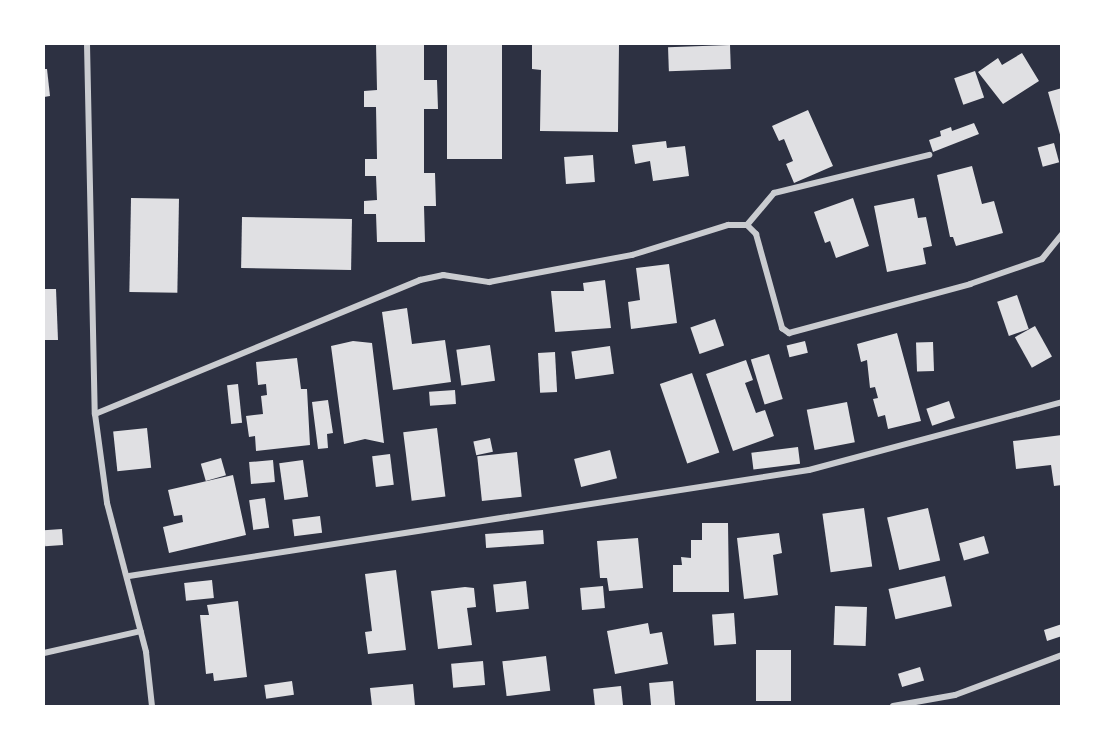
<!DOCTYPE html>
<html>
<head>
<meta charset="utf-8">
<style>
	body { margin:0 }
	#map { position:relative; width:1105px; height:750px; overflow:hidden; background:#2d3142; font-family:"PT Sans Narrow",sans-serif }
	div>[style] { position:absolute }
	.building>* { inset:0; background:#e0e0e3; transform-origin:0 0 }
	.minor>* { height:6px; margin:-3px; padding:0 3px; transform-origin:3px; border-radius:3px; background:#caccd0 }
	span { translate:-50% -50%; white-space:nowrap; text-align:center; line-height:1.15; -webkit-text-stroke:5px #fff; paint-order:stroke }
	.frame { position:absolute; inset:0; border:45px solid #fff; pointer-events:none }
</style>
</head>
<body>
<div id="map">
	<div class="building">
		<i style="clip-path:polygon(376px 44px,424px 44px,424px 80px,437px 80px,438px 109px,424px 109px,424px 173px,435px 173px,436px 206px,424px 206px,425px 242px,377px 242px,376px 214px,364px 214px,364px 201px,377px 200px,376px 176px,365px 176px,365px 159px,377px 159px,376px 107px,364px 107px,364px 91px,377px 90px)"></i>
		<i style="left:447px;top:44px;width:55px;height:115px"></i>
		<i style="clip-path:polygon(539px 44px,619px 44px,618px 132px,540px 131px,541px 70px,532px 69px,532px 45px)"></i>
		<i style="left:730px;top:45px;width:24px;height:62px;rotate:88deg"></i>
		<i style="clip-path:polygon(1022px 53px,1039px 81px,1003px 104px,978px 72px,998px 58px,1002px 65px)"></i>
		<i style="clip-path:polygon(44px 69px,47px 69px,50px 96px,44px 97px)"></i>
		<i style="left:975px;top:71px;width:28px;height:22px;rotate:71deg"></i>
		<i style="clip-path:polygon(1062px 88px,1062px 138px,1061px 138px,1048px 92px)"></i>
		<i style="clip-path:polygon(808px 110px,833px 166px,794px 183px,786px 164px,793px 161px,784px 139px,779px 141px,772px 126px)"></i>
		<i style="clip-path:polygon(974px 123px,979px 134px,933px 152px,929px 140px,941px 136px,940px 131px,951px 127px,952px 131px)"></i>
		<i style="clip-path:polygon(666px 141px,667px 148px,685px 146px,689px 176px,653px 181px,650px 161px,635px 164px,632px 145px)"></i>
		<i style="left:1054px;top:143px;width:20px;height:17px;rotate:75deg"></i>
		<i style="left:593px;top:155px;width:27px;height:29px;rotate:86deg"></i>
		<i style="clip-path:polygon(972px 166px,982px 204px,994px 201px,1003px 233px,956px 246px,953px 237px,950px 237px,937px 175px)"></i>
		<i style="left:131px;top:198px;width:48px;height:94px;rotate:1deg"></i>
		<i style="clip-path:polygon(853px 198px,869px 246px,836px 258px,830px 241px,825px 243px,814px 212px)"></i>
		<i style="clip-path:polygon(914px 198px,918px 218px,926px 217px,932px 246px,923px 248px,926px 264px,887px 272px,874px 206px)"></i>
		<i style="left:242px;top:217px;width:110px;height:51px;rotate:1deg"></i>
		<i style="clip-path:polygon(669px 264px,677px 323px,631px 329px,628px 302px,640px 300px,636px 268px)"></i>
		<i style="clip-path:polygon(605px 280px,611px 328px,555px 332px,551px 291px,584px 291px,583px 283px)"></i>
		<i style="clip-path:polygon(44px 289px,56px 289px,58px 340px,44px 340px)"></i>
		<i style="left:1017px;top:295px;width:36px;height:21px;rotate:71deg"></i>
		<i style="clip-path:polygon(407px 308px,412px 344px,445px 340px,451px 382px,393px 390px,382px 312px)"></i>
		<i style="left:715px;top:319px;width:28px;height:26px;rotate:71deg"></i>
		<i style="left:1035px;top:326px;width:35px;height:23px;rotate:61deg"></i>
		<i style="clip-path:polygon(897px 333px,921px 421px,888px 429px,885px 415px,878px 417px,873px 399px,878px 398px,875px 387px,870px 388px,867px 360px,861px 362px,857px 344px)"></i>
		<i style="clip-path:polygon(353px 341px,372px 343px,384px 443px,365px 439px,344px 444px,331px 346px)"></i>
		<i style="left:805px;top:341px;width:12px;height:19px;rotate:76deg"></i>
		<i style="left:933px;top:342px;width:29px;height:17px;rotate:88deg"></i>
		<i style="left:490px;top:345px;width:36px;height:34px;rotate:82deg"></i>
		<i style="left:610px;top:346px;width:28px;height:39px;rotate:82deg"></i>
		<i style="left:555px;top:352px;width:40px;height:17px;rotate:87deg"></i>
		<i style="left:769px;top:354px;width:47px;height:19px;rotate:73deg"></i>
		<i style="clip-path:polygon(297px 358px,301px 389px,307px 389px,310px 445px,256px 451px,255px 436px,249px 437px,246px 416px,263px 414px,261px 396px,267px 395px,266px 384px,258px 385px,256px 362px)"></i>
		<i style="clip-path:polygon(746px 360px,753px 380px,745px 383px,756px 413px,765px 410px,774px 436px,733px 451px,706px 374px)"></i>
		<i style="left:692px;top:373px;width:84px;height:34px;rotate:71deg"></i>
		<i style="left:238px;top:384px;width:39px;height:11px;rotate:84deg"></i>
		<i style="left:455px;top:390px;width:14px;height:26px;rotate:86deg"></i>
		<i style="clip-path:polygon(328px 400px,333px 433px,327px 434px,328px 448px,318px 449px,312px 402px)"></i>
		<i style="left:949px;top:401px;width:18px;height:24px;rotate:71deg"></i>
		<i style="left:847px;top:402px;width:41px;height:41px;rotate:79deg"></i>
		<i style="left:147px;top:428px;width:40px;height:34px;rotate:84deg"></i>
		<i style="left:437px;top:428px;width:69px;height:34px;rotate:83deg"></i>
		<i style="clip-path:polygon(1062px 435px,1062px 485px,1054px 486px,1051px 465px,1016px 469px,1013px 441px)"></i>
		<i style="left:490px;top:438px;width:14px;height:17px;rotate:78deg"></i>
		<i style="left:798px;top:447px;width:17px;height:47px;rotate:83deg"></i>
		<i style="left:610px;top:450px;width:29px;height:37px;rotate:76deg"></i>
		<i style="left:517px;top:452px;width:45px;height:40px;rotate:84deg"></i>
		<i style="left:390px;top:454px;width:31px;height:18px;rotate:83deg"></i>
		<i style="left:221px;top:458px;width:18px;height:21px;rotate:74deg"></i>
		<i style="left:273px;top:460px;width:22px;height:24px;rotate:85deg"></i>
		<i style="left:303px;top:460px;width:37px;height:24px;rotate:82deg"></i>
		<i style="clip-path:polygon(233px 475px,246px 535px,169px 553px,163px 527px,183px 522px,182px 515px,174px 516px,168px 490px)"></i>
		<i style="left:265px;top:498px;width:30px;height:16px;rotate:82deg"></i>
		<i style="left:864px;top:508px;width:59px;height:42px;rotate:82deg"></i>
		<i style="left:928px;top:508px;width:54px;height:42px;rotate:77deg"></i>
		<i style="left:320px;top:516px;width:17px;height:28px;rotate:83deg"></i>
		<i style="clip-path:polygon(702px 523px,728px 523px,729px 592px,673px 592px,673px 565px,682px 565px,681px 557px,691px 558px,691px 540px,702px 540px)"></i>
		<i style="left:62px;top:529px;width:16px;height:18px;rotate:86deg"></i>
		<i style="left:543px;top:530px;width:14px;height:58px;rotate:86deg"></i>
		<i style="clip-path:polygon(779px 533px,782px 553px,773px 555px,778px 595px,744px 599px,737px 538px)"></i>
		<i style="left:984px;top:536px;width:18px;height:26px;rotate:74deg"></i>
		<i style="clip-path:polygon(638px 538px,643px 588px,609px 591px,607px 578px,600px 578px,597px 541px)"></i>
		<i style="clip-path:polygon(396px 570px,406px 650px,368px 654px,365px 632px,372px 631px,365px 574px)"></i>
		<i style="left:945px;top:576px;width:31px;height:58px;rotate:77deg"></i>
		<i style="left:212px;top:580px;width:18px;height:28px;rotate:84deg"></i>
		<i style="left:526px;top:581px;width:28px;height:33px;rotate:84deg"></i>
		<i style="left:603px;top:586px;width:22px;height:23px;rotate:85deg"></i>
		<i style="clip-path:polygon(465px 587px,474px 588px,476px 607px,467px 608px,472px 645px,438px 649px,431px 591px)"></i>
		<i style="clip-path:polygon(238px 601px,247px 677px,214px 681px,213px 673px,206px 674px,200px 615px,209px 615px,207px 605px)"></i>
		<i style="left:835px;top:606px;width:32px;height:39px;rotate:2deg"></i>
		<i style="left:734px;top:613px;width:31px;height:22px;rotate:86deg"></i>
		<i style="clip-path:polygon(648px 623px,650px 634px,662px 632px,668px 664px,615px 674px,607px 631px)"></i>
		<i style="clip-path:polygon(1062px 624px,1062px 636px,1047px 641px,1044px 630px)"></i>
		<i style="left:756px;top:650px;width:35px;height:51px"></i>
		<i style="left:546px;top:656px;width:35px;height:44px;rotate:83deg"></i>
		<i style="left:483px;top:661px;width:24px;height:32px;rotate:85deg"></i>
		<i style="left:920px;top:667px;width:14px;height:23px;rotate:73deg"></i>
		<i style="left:292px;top:681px;width:14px;height:28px;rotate:82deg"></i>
		<i style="left:673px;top:681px;width:25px;height:24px;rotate:85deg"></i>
		<i style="clip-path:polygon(413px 684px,415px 706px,372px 706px,370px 688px)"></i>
		<i style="left:621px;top:686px;width:20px;height:28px;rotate:84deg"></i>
	</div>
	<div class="minor">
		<i style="left:87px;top:44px;width:370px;rotate:88.8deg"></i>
		<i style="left:95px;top:414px;width:90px;rotate:82.3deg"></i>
		<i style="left:107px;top:503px;width:154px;rotate:75.3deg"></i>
		<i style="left:146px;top:652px;width:54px;rotate:83.7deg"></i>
		<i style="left:747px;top:225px;width:42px;rotate:-49.8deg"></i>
		<i style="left:774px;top:193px;width:160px;rotate:-13.8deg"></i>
		<i style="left:95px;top:414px;width:352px;rotate:-22.4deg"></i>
		<i style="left:420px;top:280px;width:24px;rotate:-12deg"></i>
		<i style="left:443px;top:275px;width:47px;rotate:8.7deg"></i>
		<i style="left:489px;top:282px;width:146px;rotate:-10.7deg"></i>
		<i style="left:632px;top:255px;width:101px;rotate:-17.4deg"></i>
		<i style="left:728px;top:225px;width:19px"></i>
		<i style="left:747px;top:225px;width:13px;rotate:45deg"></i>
		<i style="left:756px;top:234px;width:98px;rotate:74.5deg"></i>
		<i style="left:782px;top:328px;width:9px;rotate:36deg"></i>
		<i style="left:789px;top:333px;width:188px;rotate:-15.1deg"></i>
		<i style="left:970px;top:284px;width:76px;rotate:-19.1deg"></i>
		<i style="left:1042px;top:259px;width:32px;rotate:-51deg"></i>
		<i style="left:129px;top:576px;width:688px;rotate:-8.86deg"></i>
		<i style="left:809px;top:470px;width:262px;rotate:-15deg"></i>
		<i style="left:44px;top:653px;width:99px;rotate:-12.8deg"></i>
		<i style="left:893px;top:706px;width:63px;rotate:-10.1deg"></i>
		<i style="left:955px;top:695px;width:114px;rotate:-20.5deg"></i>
	</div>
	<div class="frame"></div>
</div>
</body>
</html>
